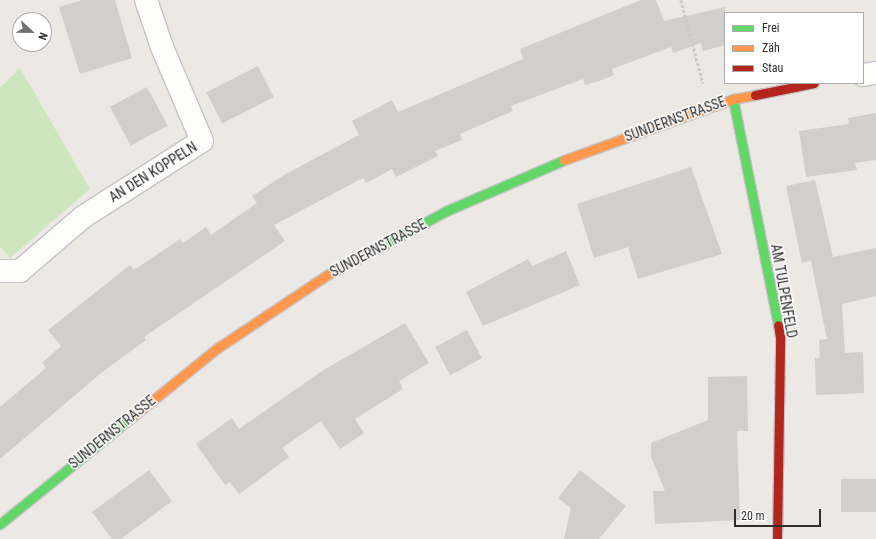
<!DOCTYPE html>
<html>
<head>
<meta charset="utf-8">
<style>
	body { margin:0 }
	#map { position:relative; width:876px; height:539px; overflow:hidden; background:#ece8e4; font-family:"Roboto Condensed",sans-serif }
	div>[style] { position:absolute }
	.green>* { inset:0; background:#cee6be }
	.building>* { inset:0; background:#d1cecb; transform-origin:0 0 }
	.path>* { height:2.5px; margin-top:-1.25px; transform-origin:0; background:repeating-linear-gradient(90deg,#c9c9c8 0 3px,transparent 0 5px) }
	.roads { filter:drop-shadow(1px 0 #c5c4c5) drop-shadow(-1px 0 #c5c4c5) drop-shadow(0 1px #c5c4c5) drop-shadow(0 -1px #c5c4c5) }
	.street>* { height:22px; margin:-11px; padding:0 11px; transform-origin:11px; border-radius:11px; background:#fcfcfb }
	.fast>* { height:9px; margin:-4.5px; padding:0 4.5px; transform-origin:4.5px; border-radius:4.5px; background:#63d668 }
	.slow>* { height:9px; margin:-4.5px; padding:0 4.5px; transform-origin:4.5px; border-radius:4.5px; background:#ff974d }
	.jam>* { height:9px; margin:-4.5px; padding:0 4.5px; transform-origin:4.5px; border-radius:4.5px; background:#b3261e }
	span { translate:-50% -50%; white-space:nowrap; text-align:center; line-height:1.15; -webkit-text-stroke:3px #fff; paint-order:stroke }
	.street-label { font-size:14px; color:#2e2e2e }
	.legend { position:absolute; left:724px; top:12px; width:140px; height:72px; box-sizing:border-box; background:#fff; border:1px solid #ababab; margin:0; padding:5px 7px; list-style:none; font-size:12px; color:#2e2e2e }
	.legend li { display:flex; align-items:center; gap:8px; height:20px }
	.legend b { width:20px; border:1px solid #ababab }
	.north { position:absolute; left:12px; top:12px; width:40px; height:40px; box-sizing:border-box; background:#fff; border:1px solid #ababab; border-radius:50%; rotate:112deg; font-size:11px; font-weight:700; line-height:16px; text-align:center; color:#2e2e2e }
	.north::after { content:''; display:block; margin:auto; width:14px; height:18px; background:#706f6e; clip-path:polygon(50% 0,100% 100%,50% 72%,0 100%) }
	.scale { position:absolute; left:734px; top:509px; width:87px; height:18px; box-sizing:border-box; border:2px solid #2e2e2e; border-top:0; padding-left:5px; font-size:12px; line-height:14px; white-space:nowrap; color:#2e2e2e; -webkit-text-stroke:3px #fff; paint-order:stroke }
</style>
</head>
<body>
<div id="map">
	<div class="green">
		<i style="clip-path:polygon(20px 68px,90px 189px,10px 258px,0 247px,0 88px)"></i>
	</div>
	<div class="building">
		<i style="clip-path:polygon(82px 0,115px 0,132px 58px,80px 74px,59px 7px)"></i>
		<i style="clip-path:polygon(641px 0,656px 0,664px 21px,725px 7px,725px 45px,703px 51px,701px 43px,673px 53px,671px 47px,612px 69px,614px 75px,599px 81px,585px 85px,583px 79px,511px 106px,513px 111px,460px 134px,462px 140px,435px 151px,438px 156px,396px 177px,392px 169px,366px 183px,363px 178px,274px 225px,285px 241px,144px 337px,146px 340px,101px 373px,0 459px,0 407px,46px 368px,42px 363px,61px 346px,48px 330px,130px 265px,134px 270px,180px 239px,183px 243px,206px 227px,211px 235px,257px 203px,252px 196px,284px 175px,359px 135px,352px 121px,392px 100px,398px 112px,523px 59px,520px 49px)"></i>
		<i style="left:258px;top:66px;width:35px;height:58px;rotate:63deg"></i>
		<i style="left:147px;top:87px;width:44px;height:42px;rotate:62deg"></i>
		<i style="clip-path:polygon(876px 113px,876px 160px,855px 163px,857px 170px,806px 177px,799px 131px,849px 124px,848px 118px)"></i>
		<i style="clip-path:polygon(691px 167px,722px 254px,638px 279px,628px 247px,594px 258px,577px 204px)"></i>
		<i style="clip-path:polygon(815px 180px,833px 257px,876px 248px,876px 296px,842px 304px,845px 353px,863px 352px,864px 393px,816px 395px,815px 358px,820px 358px,819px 340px,827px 339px,811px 261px,802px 263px,786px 186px)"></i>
		<i style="clip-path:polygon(566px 251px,580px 285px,483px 326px,466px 292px,528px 259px,532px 266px)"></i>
		<i style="clip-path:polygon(405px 323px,429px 363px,399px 381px,403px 389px,355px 419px,364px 433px,340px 449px,321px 421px,282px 448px,289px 457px,239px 494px,230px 482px,225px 485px,196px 444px,232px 418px,239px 429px,322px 371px)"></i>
		<i style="left:467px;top:330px;width:32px;height:36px;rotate:62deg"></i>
		<i style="clip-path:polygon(747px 376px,748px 431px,737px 431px,740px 520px,655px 524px,653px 491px,665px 491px,651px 457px,651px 443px,708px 420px,708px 377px)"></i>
		<i style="clip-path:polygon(149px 470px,172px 501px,121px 539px,112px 539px,92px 512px)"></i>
		<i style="clip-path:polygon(580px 470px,626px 506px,599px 539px,564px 539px,571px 508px,558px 498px)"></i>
		<i style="left:841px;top:479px;width:35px;height:33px"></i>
	</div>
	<div class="path">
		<i style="left:681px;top:0;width:86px;rotate:75.2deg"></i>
	</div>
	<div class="roads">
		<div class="street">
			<i style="left:863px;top:75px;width:13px;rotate:-9deg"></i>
			<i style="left:0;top:271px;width:20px"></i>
			<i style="left:20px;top:271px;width:83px;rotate:-40.6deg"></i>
			<i style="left:83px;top:217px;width:141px;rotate:-32.6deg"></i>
			<i style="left:202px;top:141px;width:102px;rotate:-113.1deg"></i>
			<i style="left:162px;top:47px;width:50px;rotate:-108.8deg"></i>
		</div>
		<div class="fast">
			<i style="left:733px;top:99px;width:230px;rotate:78.7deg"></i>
			<i style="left:365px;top:255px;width:92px;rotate:-28.5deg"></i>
			<i style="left:446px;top:211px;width:129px;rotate:-23.4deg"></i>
			<i style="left:0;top:524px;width:175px;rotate:-39deg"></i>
		</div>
		<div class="slow">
			<i style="left:564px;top:160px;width:180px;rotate:-19.8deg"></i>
			<i style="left:733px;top:99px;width:22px;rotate:-10deg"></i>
			<i style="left:136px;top:414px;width:103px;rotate:-39.1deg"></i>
			<i style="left:216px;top:349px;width:133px;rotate:-33.7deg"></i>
			<i style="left:327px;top:275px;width:43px;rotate:-27.8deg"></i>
		</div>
		<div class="jam">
			<i style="left:755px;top:95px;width:60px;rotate:-11.5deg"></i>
			<i style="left:777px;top:539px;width:202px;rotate:-89.1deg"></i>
			<i style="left:780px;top:337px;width:12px;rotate:-99deg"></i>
		</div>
	</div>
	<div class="street-label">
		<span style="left:675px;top:119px;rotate:-20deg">SUNDERNSTRASSE</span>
		<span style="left:153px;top:172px;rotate:-32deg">AN DEN KOPPELN</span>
		<span style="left:378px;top:248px;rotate:-28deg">SUNDERNSTRASSE</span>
		<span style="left:784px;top:291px;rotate:80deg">AM TULPENFELD</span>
		<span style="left:112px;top:432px;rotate:-39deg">SUNDERNSTRASSE</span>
	</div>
	<ul class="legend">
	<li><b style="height:5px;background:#63d668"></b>Frei</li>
	<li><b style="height:5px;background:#ff974d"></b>Zäh</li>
	<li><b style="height:5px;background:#b3261e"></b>Stau</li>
	</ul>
	<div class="north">N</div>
	<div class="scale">20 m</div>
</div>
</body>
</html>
